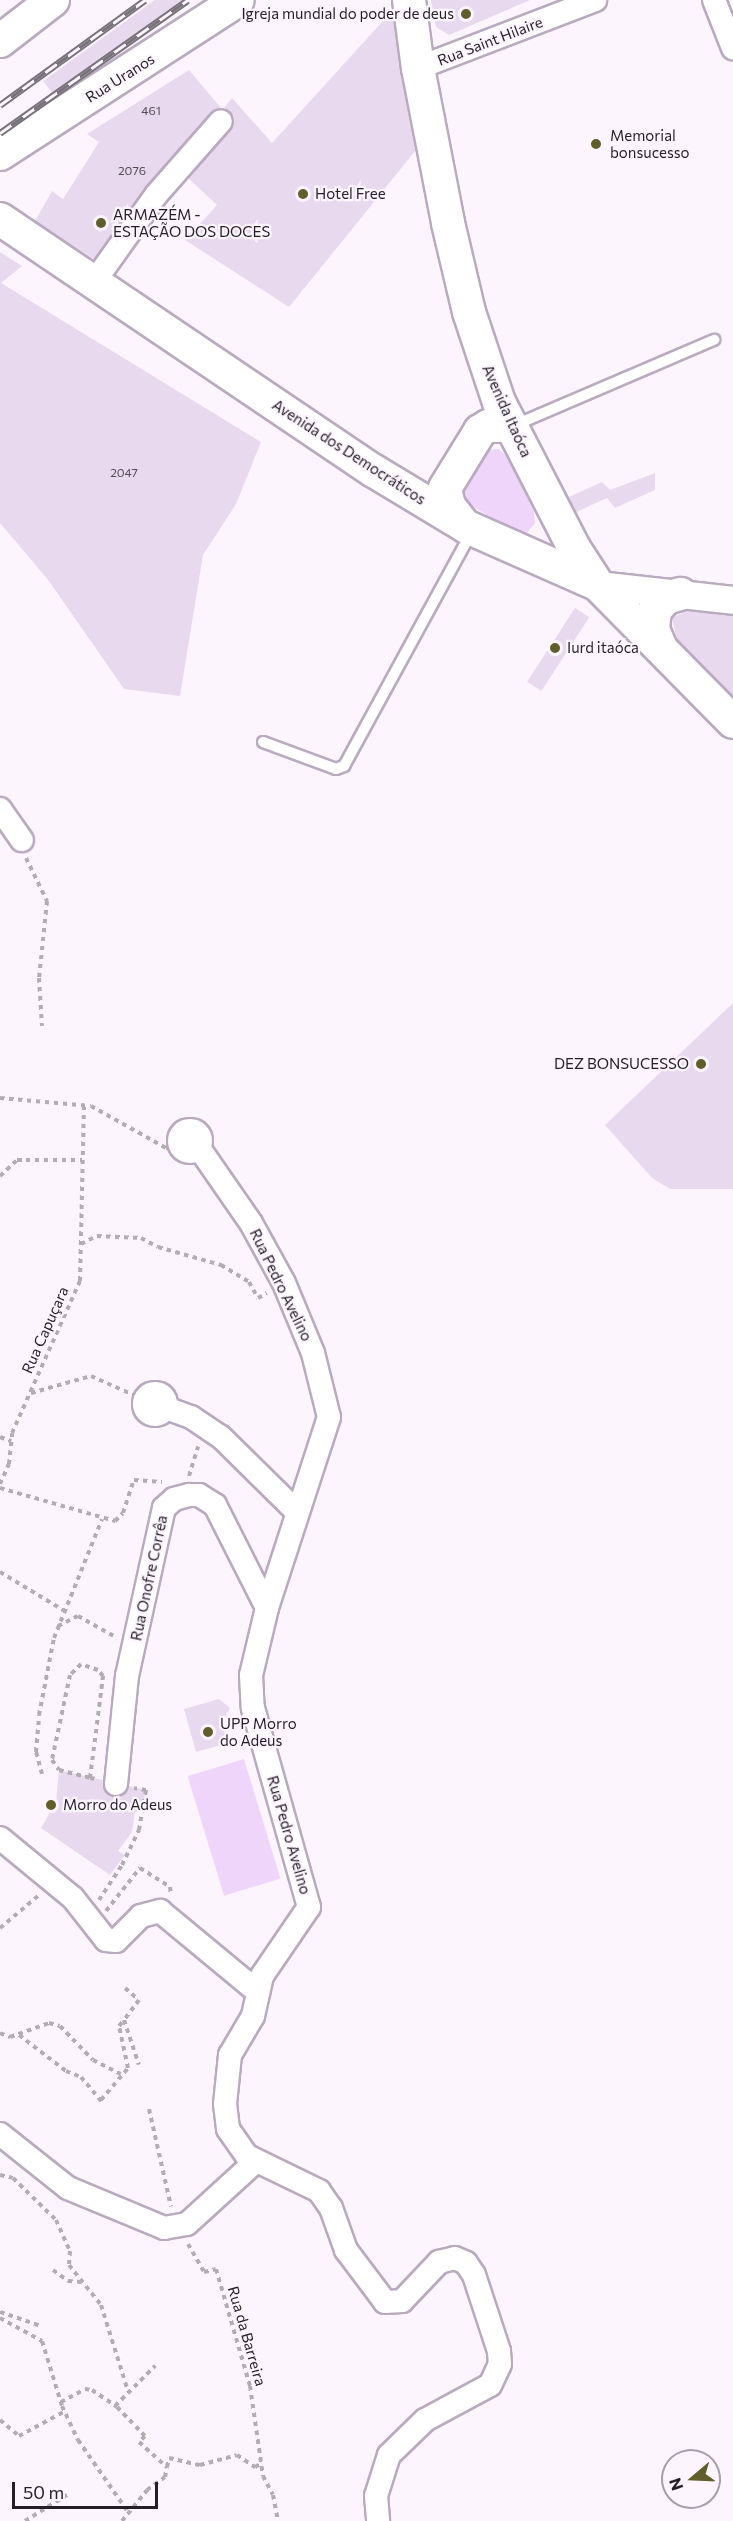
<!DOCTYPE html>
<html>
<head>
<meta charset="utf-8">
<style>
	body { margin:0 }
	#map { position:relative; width:733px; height:2521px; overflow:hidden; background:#fcf5fe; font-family:Commissioner,sans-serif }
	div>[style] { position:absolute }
	.green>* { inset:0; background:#f0d5fb; transform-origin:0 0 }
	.building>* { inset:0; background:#e9d9ef; transform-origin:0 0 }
	.path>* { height:4px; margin-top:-2px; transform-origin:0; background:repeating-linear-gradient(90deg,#b3acb5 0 4.5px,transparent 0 9px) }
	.roads { filter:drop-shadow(2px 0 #b9aabf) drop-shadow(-2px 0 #b9aabf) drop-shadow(0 2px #b9aabf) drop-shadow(0 -2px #b9aabf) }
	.service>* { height:10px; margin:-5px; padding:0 5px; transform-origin:5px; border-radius:5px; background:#fff }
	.minor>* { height:22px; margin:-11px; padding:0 11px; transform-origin:11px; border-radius:11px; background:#fff }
	.minor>.ring { margin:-11px; padding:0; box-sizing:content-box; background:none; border:22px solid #fff; border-radius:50% }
	.tertiary>* { height:27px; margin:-13.5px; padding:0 13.5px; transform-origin:13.5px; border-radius:13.5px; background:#fff }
	.secondary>* { height:32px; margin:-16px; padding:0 16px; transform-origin:16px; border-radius:16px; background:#fff }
	.rail>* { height:7px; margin-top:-3.5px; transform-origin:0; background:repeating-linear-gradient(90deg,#fcf5fe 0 14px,#78727a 0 28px); box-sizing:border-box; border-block:2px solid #78727a }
	.dots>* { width:16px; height:16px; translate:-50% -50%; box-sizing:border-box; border:3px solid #fcf5fe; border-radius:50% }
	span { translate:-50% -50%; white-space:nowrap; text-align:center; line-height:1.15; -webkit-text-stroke:4.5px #fcf5fe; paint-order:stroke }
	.number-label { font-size:12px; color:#554d58 }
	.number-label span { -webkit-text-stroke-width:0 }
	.poi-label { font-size:15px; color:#241e26 }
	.right { translate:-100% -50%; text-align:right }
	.left { translate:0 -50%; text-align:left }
	.street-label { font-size:15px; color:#241e26 }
	.north { position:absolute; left:661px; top:2449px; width:60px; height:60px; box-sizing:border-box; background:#fcf5fe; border:2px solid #a69fa8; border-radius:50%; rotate:251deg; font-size:16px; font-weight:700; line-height:24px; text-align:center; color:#241e26 }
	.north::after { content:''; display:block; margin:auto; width:21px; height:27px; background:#615e2b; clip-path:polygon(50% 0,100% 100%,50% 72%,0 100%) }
	.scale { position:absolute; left:12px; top:2482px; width:146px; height:27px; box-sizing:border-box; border:3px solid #241e26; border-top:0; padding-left:8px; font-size:18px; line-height:21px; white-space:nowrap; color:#241e26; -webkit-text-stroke:4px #fcf5fe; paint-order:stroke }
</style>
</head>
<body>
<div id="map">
	<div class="green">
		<i style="clip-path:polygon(499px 449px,510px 460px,534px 512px,535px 523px,527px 533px,517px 533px,462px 500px,461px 491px,486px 450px)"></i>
		<i style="left:244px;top:1759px;width:125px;height:59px;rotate:73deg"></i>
	</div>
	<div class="building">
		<i style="clip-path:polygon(155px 0,188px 0,54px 95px,43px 81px)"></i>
		<i style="clip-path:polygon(431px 0,530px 0,449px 35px,436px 27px)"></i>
		<i style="clip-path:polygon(392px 11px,416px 150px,289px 307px,185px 240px,217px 205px,188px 178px,231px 129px,234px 116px,224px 108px,232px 98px,272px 143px)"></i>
		<i style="clip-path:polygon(189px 70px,221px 108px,211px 112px,146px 186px,94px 259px,35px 221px,52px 191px,63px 199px,99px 142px,87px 134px)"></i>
		<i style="clip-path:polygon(0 252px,22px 266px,1px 283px,261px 442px,236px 504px,203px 555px,180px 696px,124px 689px,49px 581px,0 523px)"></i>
		<i style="clip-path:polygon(655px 473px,655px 490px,615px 508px,607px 498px,576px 512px,569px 497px,602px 482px,610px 490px)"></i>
		<i style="left:575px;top:608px;width:17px;height:88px;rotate:33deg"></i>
		<i style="clip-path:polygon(686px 611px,733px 615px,733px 696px,677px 639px,672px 618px)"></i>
		<i style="clip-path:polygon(733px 1003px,733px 1189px,670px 1189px,652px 1178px,605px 1125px)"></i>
		<i style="clip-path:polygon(219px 1699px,230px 1708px,222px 1723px,228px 1743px,196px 1752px,184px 1709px)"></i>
		<i style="clip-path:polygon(59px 1770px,103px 1780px,104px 1790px,114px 1797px,122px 1796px,129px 1786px,146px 1790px,143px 1812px,135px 1812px,132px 1832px,118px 1851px,125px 1855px,110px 1875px,41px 1828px,56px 1802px)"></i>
	</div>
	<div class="path">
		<i style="left:26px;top:858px;width:48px;rotate:64deg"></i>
		<i style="left:47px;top:901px;width:77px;rotate:95.9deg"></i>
		<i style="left:39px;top:978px;width:48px;rotate:86.4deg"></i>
		<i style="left:0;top:1098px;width:91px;rotate:5deg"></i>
		<i style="left:91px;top:1106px;width:86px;rotate:29.2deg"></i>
		<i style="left:166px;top:1148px;width:14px"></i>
		<i style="left:0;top:1176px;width:23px;rotate:-43deg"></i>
		<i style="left:17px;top:1160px;width:65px"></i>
		<i style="left:81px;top:1244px;width:18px;rotate:-27deg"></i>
		<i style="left:97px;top:1236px;width:44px;rotate:2.6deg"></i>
		<i style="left:141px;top:1238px;width:19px;rotate:28deg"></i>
		<i style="left:158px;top:1247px;width:66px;rotate:15.9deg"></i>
		<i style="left:221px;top:1265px;width:33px;rotate:31deg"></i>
		<i style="left:249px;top:1282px;width:18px;rotate:61deg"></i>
		<i style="left:258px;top:1298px;width:10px;rotate:-29deg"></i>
		<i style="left:31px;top:1393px;width:62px;rotate:-15.8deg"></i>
		<i style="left:91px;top:1376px;width:59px;rotate:24deg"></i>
		<i style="left:0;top:1437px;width:12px;rotate:20deg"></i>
		<i style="left:189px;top:1476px;width:31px;rotate:-73deg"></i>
		<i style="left:0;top:1484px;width:22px;rotate:-66deg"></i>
		<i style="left:9px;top:1464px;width:31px;rotate:-84deg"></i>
		<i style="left:12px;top:1433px;width:167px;rotate:-65.9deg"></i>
		<i style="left:80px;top:1281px;width:174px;rotate:-88.7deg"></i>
		<i style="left:0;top:1488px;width:120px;rotate:16deg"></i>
		<i style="left:115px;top:1521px;width:11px;rotate:-45deg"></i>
		<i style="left:123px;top:1513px;width:35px;rotate:-72deg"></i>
		<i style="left:134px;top:1480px;width:28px;rotate:4deg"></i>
		<i style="left:0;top:1572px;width:74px;rotate:31.1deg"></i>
		<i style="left:58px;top:1626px;width:22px;rotate:-27deg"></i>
		<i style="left:78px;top:1616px;width:45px;rotate:29.4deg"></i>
		<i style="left:42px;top:1774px;width:23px;rotate:-105deg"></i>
		<i style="left:36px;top:1752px;width:37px;rotate:-85deg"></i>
		<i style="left:39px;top:1715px;width:78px;rotate:-79deg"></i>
		<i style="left:54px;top:1638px;width:128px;rotate:-68deg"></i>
		<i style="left:90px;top:1778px;width:103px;rotate:-82.7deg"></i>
		<i style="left:103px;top:1676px;width:8px;rotate:-130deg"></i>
		<i style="left:98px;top:1670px;width:18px;rotate:-161deg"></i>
		<i style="left:81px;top:1664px;width:16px;rotate:135deg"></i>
		<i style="left:70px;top:1675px;width:87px;rotate:102deg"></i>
		<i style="left:52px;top:1760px;width:12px;rotate:55deg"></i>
		<i style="left:59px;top:1770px;width:32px;rotate:14deg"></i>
		<i style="left:90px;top:1778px;width:7px;rotate:8deg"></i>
		<i style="left:99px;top:1900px;width:42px;rotate:-56.7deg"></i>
		<i style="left:122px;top:1865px;width:39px;rotate:-64deg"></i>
		<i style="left:139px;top:1830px;width:41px;rotate:-80.1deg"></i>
		<i style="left:146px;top:1790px;width:12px;rotate:-171deg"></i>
		<i style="left:106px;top:1911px;width:55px;rotate:-51.7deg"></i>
		<i style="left:140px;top:1868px;width:36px;rotate:32deg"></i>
		<i style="left:170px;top:1887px;width:8px;rotate:83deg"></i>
		<i style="left:0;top:1928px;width:50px;rotate:-40.1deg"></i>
		<i style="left:125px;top:1988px;width:18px;rotate:41deg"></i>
		<i style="left:139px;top:2000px;width:25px;rotate:127deg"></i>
		<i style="left:124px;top:2020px;width:47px;rotate:71.6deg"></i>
		<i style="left:0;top:2033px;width:11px;rotate:22deg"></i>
		<i style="left:10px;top:2037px;width:41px;rotate:-19.7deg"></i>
		<i style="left:49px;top:2023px;width:11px;rotate:15deg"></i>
		<i style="left:60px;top:2026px;width:47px;rotate:45.9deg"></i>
		<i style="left:93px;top:2060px;width:31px;rotate:27deg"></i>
		<i style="left:19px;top:2035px;width:59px;rotate:37.5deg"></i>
		<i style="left:66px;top:2071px;width:16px;rotate:22deg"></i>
		<i style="left:81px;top:2077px;width:33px;rotate:50deg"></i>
		<i style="left:101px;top:2100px;width:42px;rotate:-49.8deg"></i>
		<i style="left:128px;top:2068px;width:43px;rotate:-102.1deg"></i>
		<i style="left:119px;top:2026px;width:8px;rotate:-50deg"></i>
		<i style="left:149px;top:2109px;width:100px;rotate:77.3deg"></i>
		<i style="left:0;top:2175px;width:13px;rotate:13deg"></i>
		<i style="left:13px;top:2178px;width:60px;rotate:44.3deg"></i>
		<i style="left:56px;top:2220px;width:34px;rotate:66deg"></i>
		<i style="left:70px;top:2251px;width:14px;rotate:94deg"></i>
		<i style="left:69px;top:2265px;width:51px;rotate:51.3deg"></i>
		<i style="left:101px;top:2305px;width:90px;rotate:72.6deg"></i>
		<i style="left:188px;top:2244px;width:32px;rotate:60deg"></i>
		<i style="left:204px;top:2272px;width:12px;rotate:-14deg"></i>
		<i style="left:216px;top:2269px;width:122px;rotate:73.8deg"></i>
		<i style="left:250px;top:2386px;width:91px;rotate:81.8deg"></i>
		<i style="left:263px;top:2476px;width:21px;rotate:62deg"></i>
		<i style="left:273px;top:2495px;width:26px;rotate:79deg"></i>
		<i style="left:53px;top:2270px;width:19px;rotate:36deg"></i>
		<i style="left:68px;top:2281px;width:13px;rotate:4deg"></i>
		<i style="left:0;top:2312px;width:43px;rotate:18.9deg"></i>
		<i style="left:0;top:2318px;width:48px;rotate:28.7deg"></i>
		<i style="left:42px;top:2341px;width:68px;rotate:72.9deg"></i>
		<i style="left:62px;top:2406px;width:38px;rotate:65deg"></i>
		<i style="left:78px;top:2440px;width:88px;rotate:55.2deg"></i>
		<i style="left:61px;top:2402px;width:27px;rotate:-28deg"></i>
		<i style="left:85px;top:2389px;width:7px;rotate:8deg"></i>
		<i style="left:92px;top:2390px;width:30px;rotate:34deg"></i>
		<i style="left:117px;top:2407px;width:40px;rotate:46deg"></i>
		<i style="left:145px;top:2436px;width:8px;rotate:135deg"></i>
		<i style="left:139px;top:2442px;width:38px;rotate:42deg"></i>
		<i style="left:167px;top:2467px;width:9px;rotate:-77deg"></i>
		<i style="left:169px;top:2458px;width:32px;rotate:13deg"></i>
		<i style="left:200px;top:2465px;width:38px;rotate:-15deg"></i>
		<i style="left:237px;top:2455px;width:22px;rotate:34deg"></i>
		<i style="left:255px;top:2467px;width:8px;rotate:-30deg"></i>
		<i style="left:115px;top:2406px;width:57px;rotate:-45deg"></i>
		<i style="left:0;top:2420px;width:25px;rotate:40deg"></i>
		<i style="left:19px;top:2436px;width:52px;rotate:-28.5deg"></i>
		<i style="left:25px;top:2521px;width:53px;rotate:-31.9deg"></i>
		<i style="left:122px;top:2521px;width:40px;rotate:-51deg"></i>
		<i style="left:147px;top:2490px;width:22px;rotate:-36deg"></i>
		<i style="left:165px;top:2477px;width:10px;rotate:-79deg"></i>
	</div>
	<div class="roads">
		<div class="service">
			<i style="left:513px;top:426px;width:219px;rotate:-23.2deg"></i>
			<i style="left:263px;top:742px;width:78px;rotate:20.3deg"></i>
			<i style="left:336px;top:769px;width:9px;rotate:-21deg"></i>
			<i style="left:344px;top:766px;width:268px;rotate:-61.4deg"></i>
		</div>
		<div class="minor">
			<i style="left:714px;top:0;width:52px;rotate:68.4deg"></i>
			<i style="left:418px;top:68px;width:190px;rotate:-21deg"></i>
			<i style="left:94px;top:282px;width:107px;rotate:-54.5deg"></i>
			<i style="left:156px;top:195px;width:98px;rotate:-48.7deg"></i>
			<i style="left:0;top:809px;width:38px;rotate:55deg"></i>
			<i class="ring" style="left:179px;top:1130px;width:0;height:0"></i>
			<i style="left:199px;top:1148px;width:91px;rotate:55.3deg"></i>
			<i style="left:251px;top:1223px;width:68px;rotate:61.2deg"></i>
			<i style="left:284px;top:1283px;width:76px;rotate:67.5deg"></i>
			<i style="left:313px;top:1353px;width:66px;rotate:76deg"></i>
			<i style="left:329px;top:1417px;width:201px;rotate:108deg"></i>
			<i style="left:267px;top:1608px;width:69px;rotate:103.4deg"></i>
			<i style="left:251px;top:1675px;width:33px;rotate:87deg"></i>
			<i style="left:253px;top:1708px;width:207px;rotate:74.3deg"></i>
			<i style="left:309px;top:1907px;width:83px;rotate:124.3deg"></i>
			<i style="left:262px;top:1976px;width:41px;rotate:102.7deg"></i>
			<i style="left:253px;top:2016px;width:45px;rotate:120.5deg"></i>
			<i style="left:230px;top:2055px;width:49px;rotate:95.8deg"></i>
			<i style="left:225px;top:2104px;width:25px;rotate:83deg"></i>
			<i style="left:228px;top:2129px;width:33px;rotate:55deg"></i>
			<i style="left:247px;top:2156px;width:80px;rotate:25.9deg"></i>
			<i style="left:319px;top:2191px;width:21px;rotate:55deg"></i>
			<i style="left:331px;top:2208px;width:45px;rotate:70.3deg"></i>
			<i style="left:346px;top:2250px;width:65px;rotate:53.1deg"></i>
			<i style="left:385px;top:2302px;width:17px;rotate:-3deg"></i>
			<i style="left:402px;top:2301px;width:54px;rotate:-46.5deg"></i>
			<i style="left:439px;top:2262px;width:16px;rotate:-14deg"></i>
			<i style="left:455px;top:2258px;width:12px;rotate:24deg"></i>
			<i style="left:466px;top:2263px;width:14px;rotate:56deg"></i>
			<i style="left:474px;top:2275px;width:80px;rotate:71.8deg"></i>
			<i style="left:499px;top:2351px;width:13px;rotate:86deg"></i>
			<i style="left:500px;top:2364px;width:23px;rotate:115deg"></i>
			<i style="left:490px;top:2385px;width:74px;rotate:151.7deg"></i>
			<i style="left:425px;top:2420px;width:50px;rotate:135.8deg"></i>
			<i style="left:389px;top:2455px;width:43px;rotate:107.6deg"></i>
			<i style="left:376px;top:2496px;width:25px;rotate:85deg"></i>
			<i class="ring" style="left:144px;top:1393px;width:0;height:0"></i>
			<i style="left:166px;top:1408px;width:27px;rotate:20deg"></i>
			<i style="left:191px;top:1417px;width:36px;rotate:34deg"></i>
			<i style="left:221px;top:1437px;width:107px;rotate:44.6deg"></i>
			<i style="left:116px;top:1784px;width:109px;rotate:-84.2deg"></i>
			<i style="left:127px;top:1676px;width:172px;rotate:-77.6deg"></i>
			<i style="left:164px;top:1508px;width:13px;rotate:-42deg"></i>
			<i style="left:174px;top:1499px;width:16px;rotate:-15deg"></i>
			<i style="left:189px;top:1495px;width:10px"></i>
			<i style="left:199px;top:1495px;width:19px;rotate:32deg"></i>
			<i style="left:215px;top:1505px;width:115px;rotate:63.2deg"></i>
			<i style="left:0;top:1838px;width:94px;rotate:39.4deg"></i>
			<i style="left:73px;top:1898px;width:53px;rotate:51.8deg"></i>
			<i style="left:106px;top:1940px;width:10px;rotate:6deg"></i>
			<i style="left:116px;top:1941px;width:35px;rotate:-45deg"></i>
			<i style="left:141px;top:1916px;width:20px;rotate:-15deg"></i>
			<i style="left:160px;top:1911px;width:127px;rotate:39.6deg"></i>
			<i style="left:0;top:2134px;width:87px;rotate:38.5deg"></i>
			<i style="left:68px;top:2188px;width:104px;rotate:22.6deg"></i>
			<i style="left:164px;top:2228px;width:23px;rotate:-10deg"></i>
			<i style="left:187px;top:2224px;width:93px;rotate:-42.4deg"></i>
		</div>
		<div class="tertiary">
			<i style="left:598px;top:585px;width:136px;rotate:6.3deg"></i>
		</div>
		<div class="secondary">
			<i style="left:409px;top:0;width:69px;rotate:82.5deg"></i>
			<i style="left:418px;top:68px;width:158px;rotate:79deg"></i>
			<i style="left:448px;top:223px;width:91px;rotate:76.7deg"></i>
			<i style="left:469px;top:312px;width:95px;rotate:71.6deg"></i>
			<i style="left:499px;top:402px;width:164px;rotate:62.8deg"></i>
			<i style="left:574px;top:548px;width:44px;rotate:57deg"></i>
			<i style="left:598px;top:585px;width:192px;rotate:45.4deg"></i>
			<i style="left:0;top:41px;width:67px;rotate:-37.7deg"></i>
			<i style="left:0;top:154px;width:283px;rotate:-32.9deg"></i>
			<i style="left:0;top:219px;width:451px;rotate:34deg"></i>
			<i style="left:374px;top:471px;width:106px;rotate:31.1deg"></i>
			<i style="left:465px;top:526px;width:145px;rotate:23.9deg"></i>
			<i style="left:464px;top:525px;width:24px;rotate:-128deg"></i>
			<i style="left:449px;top:506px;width:18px;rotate:-103deg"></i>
			<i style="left:445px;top:488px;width:67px;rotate:-58.4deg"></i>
			<i style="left:480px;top:431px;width:9px;rotate:-32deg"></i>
			<i style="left:488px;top:426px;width:24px"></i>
			<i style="left:661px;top:648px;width:21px;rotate:-113deg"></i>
			<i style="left:653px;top:629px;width:19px;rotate:-84deg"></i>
			<i style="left:655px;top:610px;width:16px;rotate:-47deg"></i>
			<i style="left:666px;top:598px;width:15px;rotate:-16deg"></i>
		</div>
	</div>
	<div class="rail">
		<i style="left:0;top:105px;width:179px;rotate:-35.9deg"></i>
		<i style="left:0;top:133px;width:230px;rotate:-35.3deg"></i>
	</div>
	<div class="dots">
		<i style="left:466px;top:14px;background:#615e2b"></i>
		<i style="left:596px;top:144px;background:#615e2b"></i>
		<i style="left:303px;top:194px;background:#615e2b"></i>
		<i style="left:101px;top:223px;background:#615e2b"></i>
		<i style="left:555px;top:648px;background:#615e2b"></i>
		<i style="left:701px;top:1064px;background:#615e2b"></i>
		<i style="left:208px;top:1732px;background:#615e2b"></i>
		<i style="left:51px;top:1805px;background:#615e2b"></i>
	</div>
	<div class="number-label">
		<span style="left:151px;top:111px">461</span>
		<span style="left:132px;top:171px">2076</span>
		<span style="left:124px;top:473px">2047</span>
	</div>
	<div class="poi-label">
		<span class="right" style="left:454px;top:14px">Igreja mundial do poder de deus</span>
		<span class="left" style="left:610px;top:144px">Memorial<br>bonsucesso</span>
		<span class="left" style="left:315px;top:194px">Hotel Free</span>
		<span class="left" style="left:113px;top:223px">ARMAZÉM -<br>ESTAÇÃO DOS DOCES</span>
		<span class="left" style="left:567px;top:648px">Iurd itaóca</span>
		<span class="right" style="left:689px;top:1064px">DEZ BONSUCESSO</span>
		<span class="left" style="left:220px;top:1732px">UPP Morro<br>do Adeus</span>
		<span class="left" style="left:63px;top:1805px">Morro do Adeus</span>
	</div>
	<div class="street-label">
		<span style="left:490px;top:41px;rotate:-21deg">Rua Saint Hilaire</span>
		<span style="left:120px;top:78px;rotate:-32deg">Rua Uranos</span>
		<span style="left:507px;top:411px;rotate:66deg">Avenida Itaóca</span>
		<span style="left:349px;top:452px;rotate:33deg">Avenida dos Democráticos</span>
		<span style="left:281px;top:1285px;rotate:64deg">Rua Pedro Avelino</span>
		<span style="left:45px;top:1330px;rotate:-66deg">Rua Capuçara</span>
		<span style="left:149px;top:1578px;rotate:-78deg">Rua Onofre Corrêa</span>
		<span style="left:289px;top:1835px;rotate:74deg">Rua Pedro Avelino</span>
		<span style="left:247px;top:2336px;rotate:74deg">Rua da Barreira</span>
	</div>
	<div class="north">N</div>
	<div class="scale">50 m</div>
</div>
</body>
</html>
